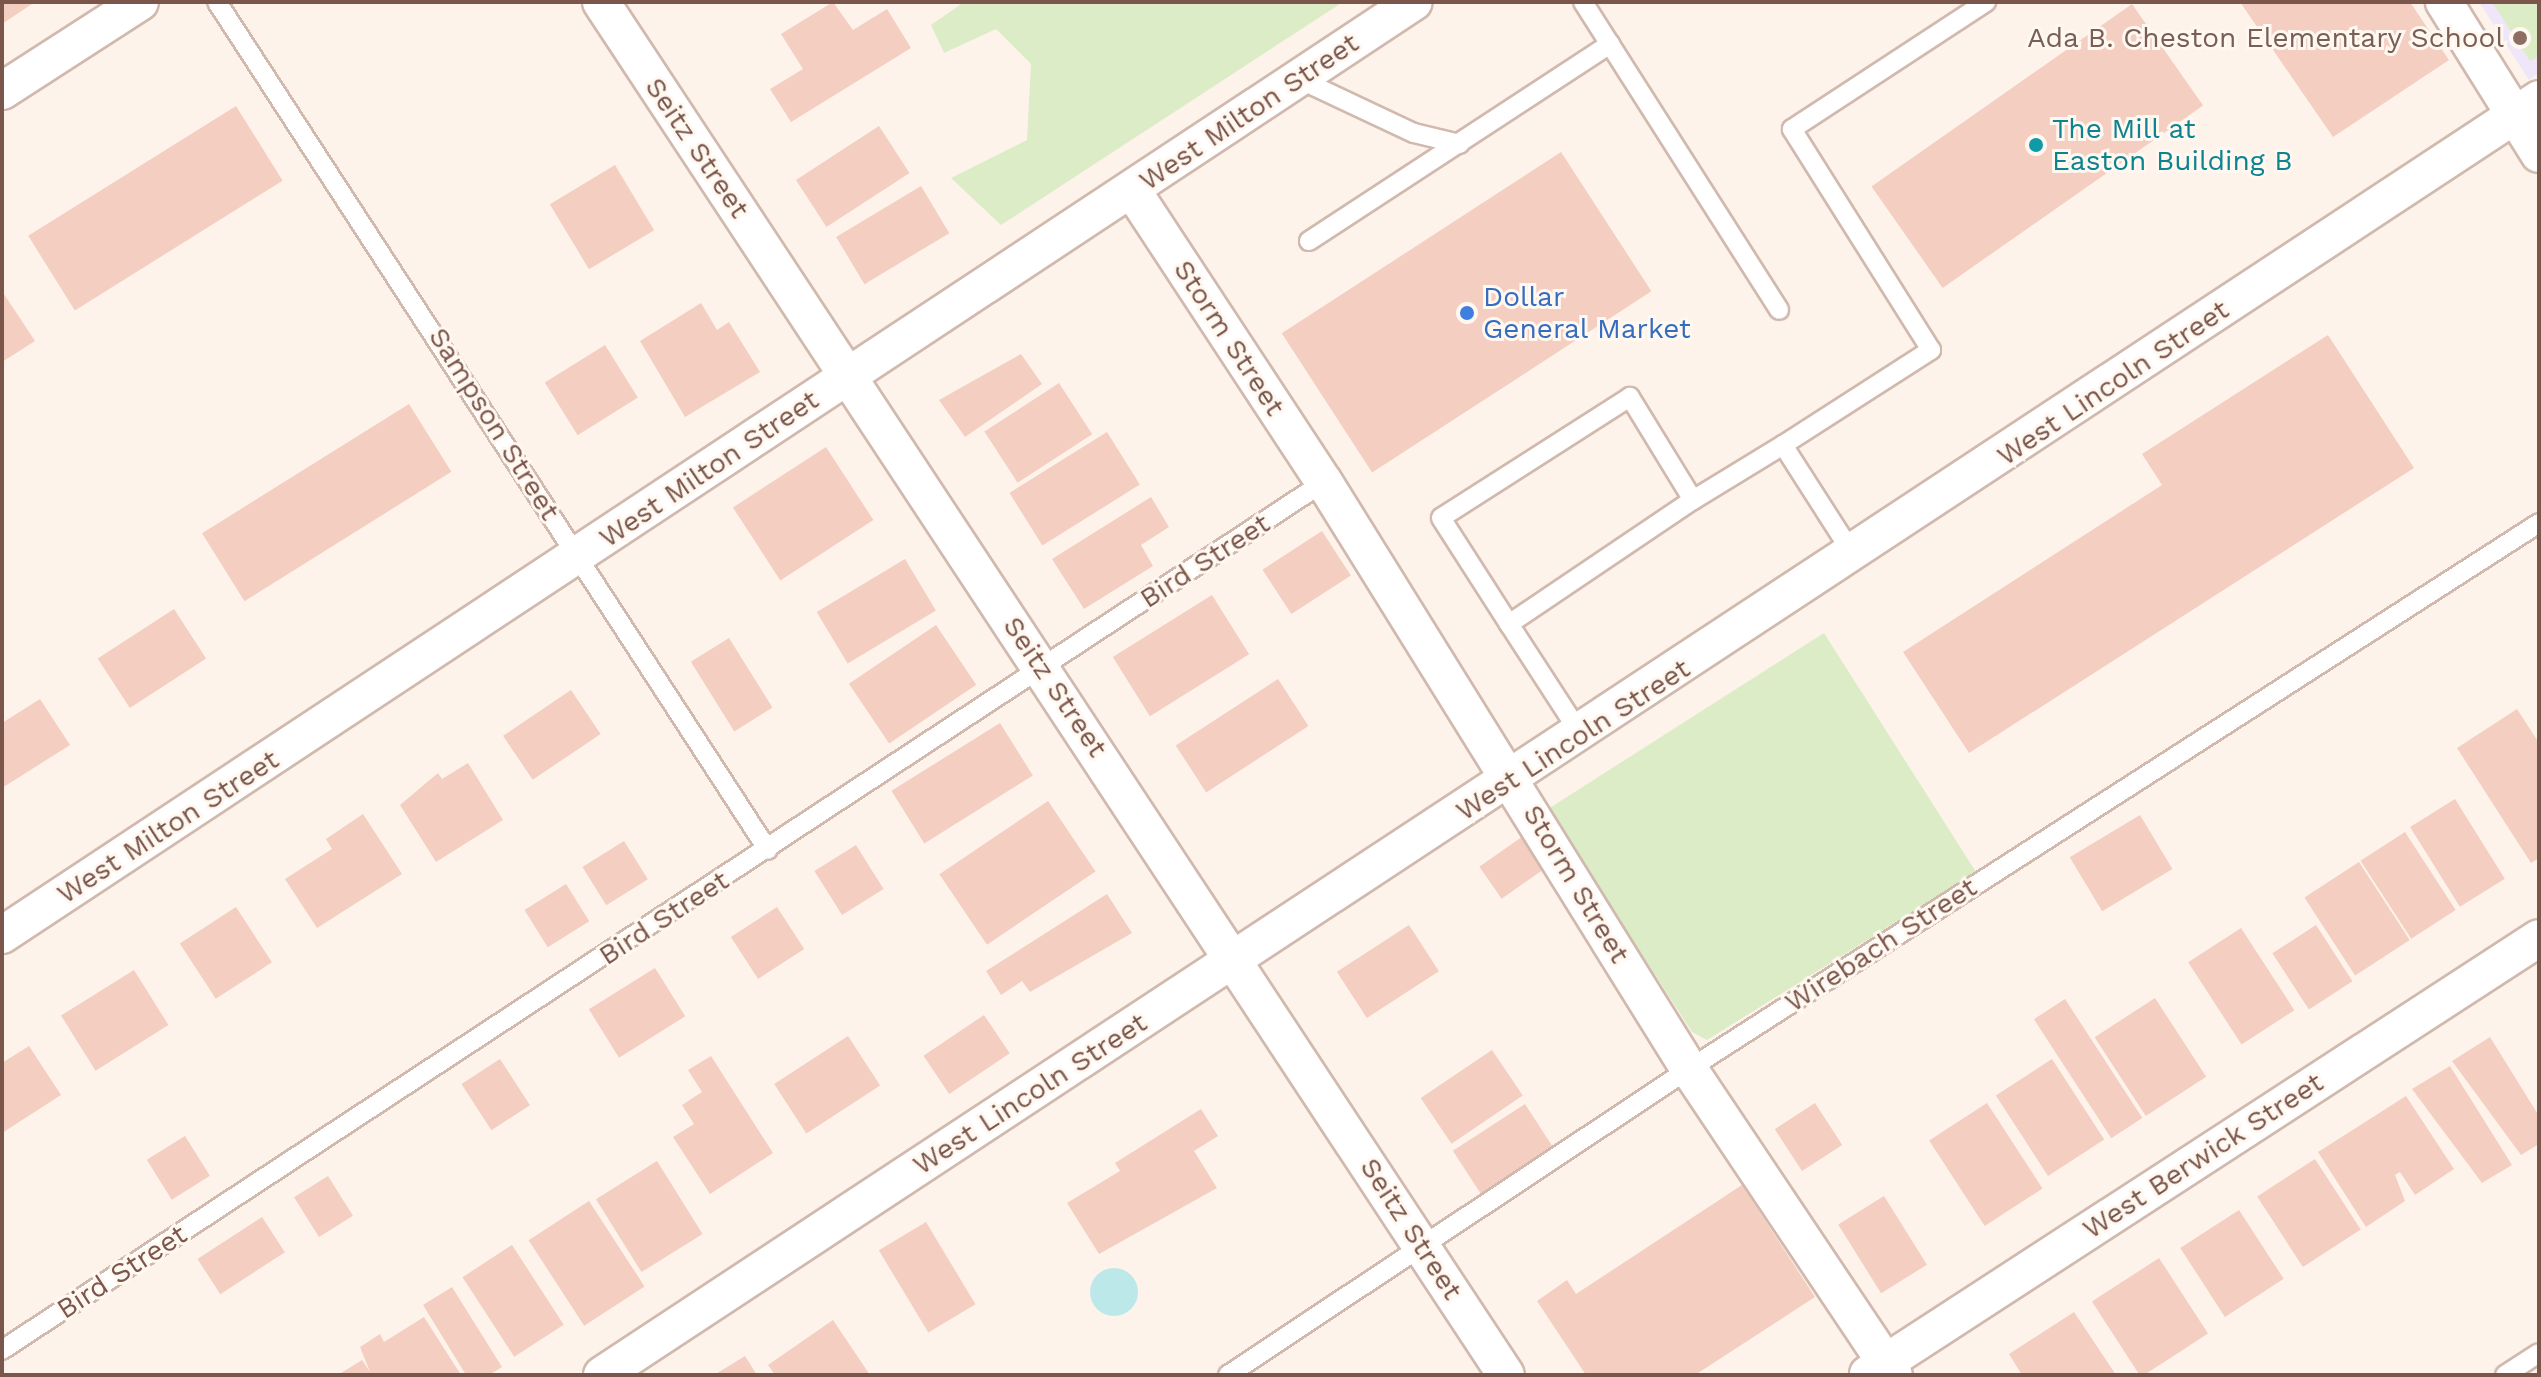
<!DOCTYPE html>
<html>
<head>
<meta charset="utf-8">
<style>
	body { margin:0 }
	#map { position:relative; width:2541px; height:1377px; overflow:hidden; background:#fdf3ea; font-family:"Work Sans",sans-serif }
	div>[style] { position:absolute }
	.education>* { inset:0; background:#f0e6fa }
	.green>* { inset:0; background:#dbecc7 }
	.water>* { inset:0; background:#bde8e9 }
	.round { border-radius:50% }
	.building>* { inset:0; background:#f4cec1; transform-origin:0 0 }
	.roads { filter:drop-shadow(2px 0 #d1b9ae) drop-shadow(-2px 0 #d1b9ae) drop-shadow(0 2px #d1b9ae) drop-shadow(0 -2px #d1b9ae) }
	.lane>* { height:18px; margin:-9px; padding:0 9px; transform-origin:9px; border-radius:9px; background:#fff }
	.street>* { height:36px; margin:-18px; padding:0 18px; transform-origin:18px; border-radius:18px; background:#fff }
	.dots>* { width:22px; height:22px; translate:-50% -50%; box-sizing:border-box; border:4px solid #fff8f1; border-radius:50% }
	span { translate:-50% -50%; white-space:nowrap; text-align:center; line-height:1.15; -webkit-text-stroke:6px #fff8f1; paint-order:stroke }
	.education-label { font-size:28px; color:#785e54 }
	.right { translate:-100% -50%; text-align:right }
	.street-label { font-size:28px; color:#7a564b }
	.culture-label { font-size:28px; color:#0d838f }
	.left { translate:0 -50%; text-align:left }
	.shop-label { font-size:28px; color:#366cbe }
	.frame { position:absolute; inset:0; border:4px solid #7a564b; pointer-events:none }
</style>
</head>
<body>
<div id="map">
	<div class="education">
		<i style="clip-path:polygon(2479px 2px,2539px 2px,2539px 73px,2529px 80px)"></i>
	</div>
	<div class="green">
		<i style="clip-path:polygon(964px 2px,1343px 2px,1001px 225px,951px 178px,1027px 140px,1031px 64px,996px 29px,944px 53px,931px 25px)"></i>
		<i style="clip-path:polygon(2492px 2px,2539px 2px,2539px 56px,2530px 61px)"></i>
		<i style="clip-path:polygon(1824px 633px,1976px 872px,1707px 1040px,1692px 1032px,1548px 809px)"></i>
	</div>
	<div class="water">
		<i class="round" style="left:1090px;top:1268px;width:48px;height:48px"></i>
	</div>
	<div class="building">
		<i style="clip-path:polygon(2px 2px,35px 2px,2px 24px)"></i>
		<i style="clip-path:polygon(833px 2px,853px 30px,887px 9px,911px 48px,791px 122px,770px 89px,803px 69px,781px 34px)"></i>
		<i style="clip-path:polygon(2240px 2px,2410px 2px,2449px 60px,2333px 137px)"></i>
		<i style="left:2132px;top:4px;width:124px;height:318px;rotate:55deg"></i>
		<i style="left:236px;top:106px;width:88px;height:245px;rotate:58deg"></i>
		<i style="left:879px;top:126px;width:56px;height:99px;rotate:57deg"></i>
		<i style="left:1561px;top:152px;width:166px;height:333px;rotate:57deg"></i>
		<i style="left:615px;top:165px;width:76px;height:76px;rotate:59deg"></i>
		<i style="left:921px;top:186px;width:55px;height:99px;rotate:59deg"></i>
		<i style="clip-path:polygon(2px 291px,35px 341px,2px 362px)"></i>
		<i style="clip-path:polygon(701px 303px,717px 330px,729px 322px,760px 372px,685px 417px,640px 341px)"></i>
		<i style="clip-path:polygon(2328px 335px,2414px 468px,1969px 753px,1903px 652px,2162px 485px,2142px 454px)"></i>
		<i style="left:605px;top:345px;width:62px;height:71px;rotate:58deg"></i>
		<i style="clip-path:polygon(1021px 354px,1042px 384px,965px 437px,939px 400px)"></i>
		<i style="left:1059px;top:383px;width:61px;height:89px;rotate:57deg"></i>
		<i style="left:409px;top:404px;width:80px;height:244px;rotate:58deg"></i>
		<i style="left:1107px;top:432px;width:62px;height:115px;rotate:58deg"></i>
		<i style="left:826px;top:447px;width:87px;height:111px;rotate:57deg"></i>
		<i style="clip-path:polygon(1151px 497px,1169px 527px,1141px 545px,1153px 566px,1084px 609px,1052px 559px)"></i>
		<i style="left:1322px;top:531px;width:53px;height:71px;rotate:57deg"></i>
		<i style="left:905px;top:559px;width:60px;height:103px;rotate:59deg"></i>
		<i style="left:1212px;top:595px;width:70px;height:117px;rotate:58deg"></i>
		<i style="left:174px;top:609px;width:59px;height:91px;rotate:57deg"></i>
		<i style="left:936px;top:625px;width:72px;height:105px;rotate:56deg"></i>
		<i style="left:729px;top:638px;width:82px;height:45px;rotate:58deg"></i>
		<i style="left:1278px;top:679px;width:56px;height:122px;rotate:57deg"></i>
		<i style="left:571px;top:690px;width:53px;height:82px;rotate:56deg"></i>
		<i style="clip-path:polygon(40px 699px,70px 745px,2px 788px,2px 723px)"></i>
		<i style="clip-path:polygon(2517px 709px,2539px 743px,2539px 858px,2531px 863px,2457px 748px)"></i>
		<i style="left:1000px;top:723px;width:62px;height:128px;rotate:58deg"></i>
		<i style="clip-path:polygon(468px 763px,503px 820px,436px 862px,400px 805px,438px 773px,442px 779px)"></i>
		<i style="left:2455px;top:799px;width:94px;height:53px;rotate:58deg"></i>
		<i style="left:1048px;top:801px;width:85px;height:131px;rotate:56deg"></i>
		<i style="clip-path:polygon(363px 814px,402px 874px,317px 928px,285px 879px,332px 849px,326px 839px)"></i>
		<i style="left:2140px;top:815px;width:63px;height:82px;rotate:59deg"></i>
		<i style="left:2405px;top:832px;width:93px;height:53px;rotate:57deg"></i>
		<i style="left:1526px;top:834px;width:39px;height:57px;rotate:55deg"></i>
		<i style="left:624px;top:841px;width:45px;height:49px;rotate:58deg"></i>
		<i style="left:856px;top:845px;width:52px;height:49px;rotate:58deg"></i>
		<i style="left:2359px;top:862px;width:93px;height:65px;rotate:57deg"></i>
		<i style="left:566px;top:884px;width:44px;height:49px;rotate:58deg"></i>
		<i style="clip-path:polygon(1107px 894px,1132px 933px,1030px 992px,1022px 981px,1001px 995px,986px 971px)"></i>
		<i style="left:236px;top:907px;width:66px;height:67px;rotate:57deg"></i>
		<i style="left:777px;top:907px;width:50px;height:55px;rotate:57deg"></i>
		<i style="left:1409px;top:925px;width:55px;height:86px;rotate:57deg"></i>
		<i style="left:2316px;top:925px;width:67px;height:52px;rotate:57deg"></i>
		<i style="left:2241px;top:928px;width:98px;height:63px;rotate:57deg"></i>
		<i style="left:655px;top:968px;width:57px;height:78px;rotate:58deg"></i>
		<i style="left:134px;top:970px;width:65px;height:86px;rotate:58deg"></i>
		<i style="left:2155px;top:998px;width:94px;height:72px;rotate:57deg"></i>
		<i style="left:2065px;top:999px;width:142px;height:37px;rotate:57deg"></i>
		<i style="left:984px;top:1015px;width:46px;height:73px;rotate:56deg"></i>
		<i style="left:848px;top:1036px;width:59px;height:88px;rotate:57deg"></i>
		<i style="clip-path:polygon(2490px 1037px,2539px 1116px,2539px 1144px,2521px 1155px,2452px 1061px)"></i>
		<i style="clip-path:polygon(29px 1046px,61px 1095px,2px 1133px,2px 1063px)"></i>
		<i style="left:1492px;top:1050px;width:55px;height:86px;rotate:56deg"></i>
		<i style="clip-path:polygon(711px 1056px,773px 1153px,710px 1194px,673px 1137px,694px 1124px,682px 1105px,702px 1092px,688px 1070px)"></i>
		<i style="left:500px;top:1059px;width:55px;height:46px;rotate:57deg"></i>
		<i style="left:2052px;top:1059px;width:96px;height:67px;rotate:57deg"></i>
		<i style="clip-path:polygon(2450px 1066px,2512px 1165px,2482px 1183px,2412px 1089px)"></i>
		<i style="clip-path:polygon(2406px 1096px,2454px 1169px,2415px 1195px,2400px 1172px,2395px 1175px,2405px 1201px,2366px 1227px,2318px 1152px)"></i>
		<i style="left:1815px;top:1103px;width:50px;height:48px;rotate:57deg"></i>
		<i style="left:1987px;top:1103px;width:102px;height:69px;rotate:57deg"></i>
		<i style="left:1525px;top:1104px;width:56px;height:86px;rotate:57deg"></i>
		<i style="clip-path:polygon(1201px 1109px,1218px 1136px,1194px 1151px,1217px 1188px,1099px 1254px,1067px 1203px,1120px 1171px,1115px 1163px)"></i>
		<i style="left:185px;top:1136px;width:47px;height:45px;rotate:58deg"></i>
		<i style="left:2315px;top:1159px;width:84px;height:69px;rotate:57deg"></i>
		<i style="left:657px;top:1161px;width:86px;height:72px;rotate:58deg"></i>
		<i style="left:328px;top:1176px;width:47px;height:40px;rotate:58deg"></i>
		<i style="clip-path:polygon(1742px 1185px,1815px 1297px,1695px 1375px,1586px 1375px,1537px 1301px,1567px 1280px,1576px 1294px)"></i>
		<i style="left:1884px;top:1196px;width:81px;height:54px;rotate:58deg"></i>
		<i style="left:589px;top:1201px;width:102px;height:72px;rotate:57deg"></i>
		<i style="left:2239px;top:1210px;width:82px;height:70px;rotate:57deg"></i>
		<i style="left:262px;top:1217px;width:42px;height:77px;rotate:57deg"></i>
		<i style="left:926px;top:1222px;width:96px;height:55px;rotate:59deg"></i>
		<i style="left:512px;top:1245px;width:95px;height:59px;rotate:57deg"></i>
		<i style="left:2159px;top:1258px;width:90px;height:80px;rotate:57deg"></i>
		<i style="clip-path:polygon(452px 1287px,502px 1367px,489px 1375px,466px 1375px,423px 1305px)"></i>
		<i style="clip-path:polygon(2074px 1312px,2116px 1375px,2022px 1375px,2009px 1354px)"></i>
		<i style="clip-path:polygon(424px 1317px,461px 1375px,338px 1375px,362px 1360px,370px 1372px,360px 1347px,380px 1334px,384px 1342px)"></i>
		<i style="clip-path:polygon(833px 1320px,870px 1375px,775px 1375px,768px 1365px)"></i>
		<i style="clip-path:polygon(745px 1356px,757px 1375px,714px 1375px)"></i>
	</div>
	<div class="roads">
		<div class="lane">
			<i style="left:217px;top:2px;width:1011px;rotate:56.99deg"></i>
			<i style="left:1583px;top:2px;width:365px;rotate:57.5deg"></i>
			<i style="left:1299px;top:79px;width:127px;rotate:25.2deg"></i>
			<i style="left:1414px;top:133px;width:47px;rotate:13.4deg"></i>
			<i style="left:1309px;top:241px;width:360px;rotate:-33.2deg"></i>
			<i style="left:1783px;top:445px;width:176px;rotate:-32.7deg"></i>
			<i style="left:1931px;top:350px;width:261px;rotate:-122.2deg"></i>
			<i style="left:1792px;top:129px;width:232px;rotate:-33.2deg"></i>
			<i style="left:1693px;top:500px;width:105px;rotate:-31.4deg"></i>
			<i style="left:1783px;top:445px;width:132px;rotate:57.4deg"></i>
			<i style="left:1509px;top:624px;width:222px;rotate:-34deg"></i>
			<i style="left:1693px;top:500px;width:121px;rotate:-121.5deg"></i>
			<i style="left:1630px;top:397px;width:224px;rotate:147.4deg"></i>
			<i style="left:1441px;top:518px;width:126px;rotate:57.3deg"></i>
			<i style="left:1509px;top:624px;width:132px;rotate:57deg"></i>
			<i style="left:2px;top:1350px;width:1581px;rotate:-33.29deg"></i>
			<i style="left:1228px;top:1375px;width:553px;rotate:-33.58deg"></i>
			<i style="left:1689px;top:1069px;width:1010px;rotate:-32.71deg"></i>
			<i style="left:2505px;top:1375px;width:40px;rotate:-32.9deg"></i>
		</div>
		<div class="street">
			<i style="left:601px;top:2px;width:1644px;rotate:56.61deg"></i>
			<i style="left:2444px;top:2px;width:179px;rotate:58deg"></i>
			<i style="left:2px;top:91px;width:164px;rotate:-32.8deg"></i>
			<i style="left:1132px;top:190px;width:349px;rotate:56.7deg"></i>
			<i style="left:1324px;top:482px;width:691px;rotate:58.13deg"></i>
			<i style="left:1689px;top:1069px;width:368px;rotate:56.2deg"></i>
			<i style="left:2px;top:935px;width:1692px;rotate:-33.46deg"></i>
			<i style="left:1868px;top:1374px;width:800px;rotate:-33.01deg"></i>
			<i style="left:602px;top:1375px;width:2320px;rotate:-33.37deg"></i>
		</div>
	</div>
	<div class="dots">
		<i style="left:2520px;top:38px;background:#8d6e63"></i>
		<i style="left:2036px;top:145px;background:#0f9aa8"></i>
		<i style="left:1467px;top:313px;background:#3f7fe0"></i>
	</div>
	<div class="education-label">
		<span class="right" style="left:2504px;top:38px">Ada B. Cheston Elementary School</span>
	</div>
	<div class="street-label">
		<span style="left:1249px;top:112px;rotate:-34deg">West Milton Street</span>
		<span style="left:697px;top:148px;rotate:56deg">Seitz Street</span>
		<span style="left:1229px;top:338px;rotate:57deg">Storm Street</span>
		<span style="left:2113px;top:383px;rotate:-34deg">West Lincoln Street</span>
		<span style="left:494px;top:424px;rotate:58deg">Sampson Street</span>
		<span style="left:709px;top:469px;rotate:-34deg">West Milton Street</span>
		<span style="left:1205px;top:561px;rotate:-33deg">Bird Street</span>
		<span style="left:1055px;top:687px;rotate:56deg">Seitz Street</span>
		<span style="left:1573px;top:740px;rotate:-33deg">West Lincoln Street</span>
		<span style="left:168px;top:827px;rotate:-33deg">West Milton Street</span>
		<span style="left:1576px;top:884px;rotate:59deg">Storm Street</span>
		<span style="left:664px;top:918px;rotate:-33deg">Bird Street</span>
		<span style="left:1881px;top:945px;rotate:-33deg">Wirebach Street</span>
		<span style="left:1030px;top:1094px;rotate:-33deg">West Lincoln Street</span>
		<span style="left:2203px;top:1156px;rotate:-33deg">West Berwick Street</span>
		<span style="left:1411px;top:1229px;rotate:57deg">Seitz Street</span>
		<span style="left:122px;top:1272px;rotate:-33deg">Bird Street</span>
	</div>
	<div class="culture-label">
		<span class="left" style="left:2052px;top:145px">The Mill at<br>Easton Building B</span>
	</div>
	<div class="shop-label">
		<span class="left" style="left:1483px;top:313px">Dollar<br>General Market</span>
	</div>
	<div class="frame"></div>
</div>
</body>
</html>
